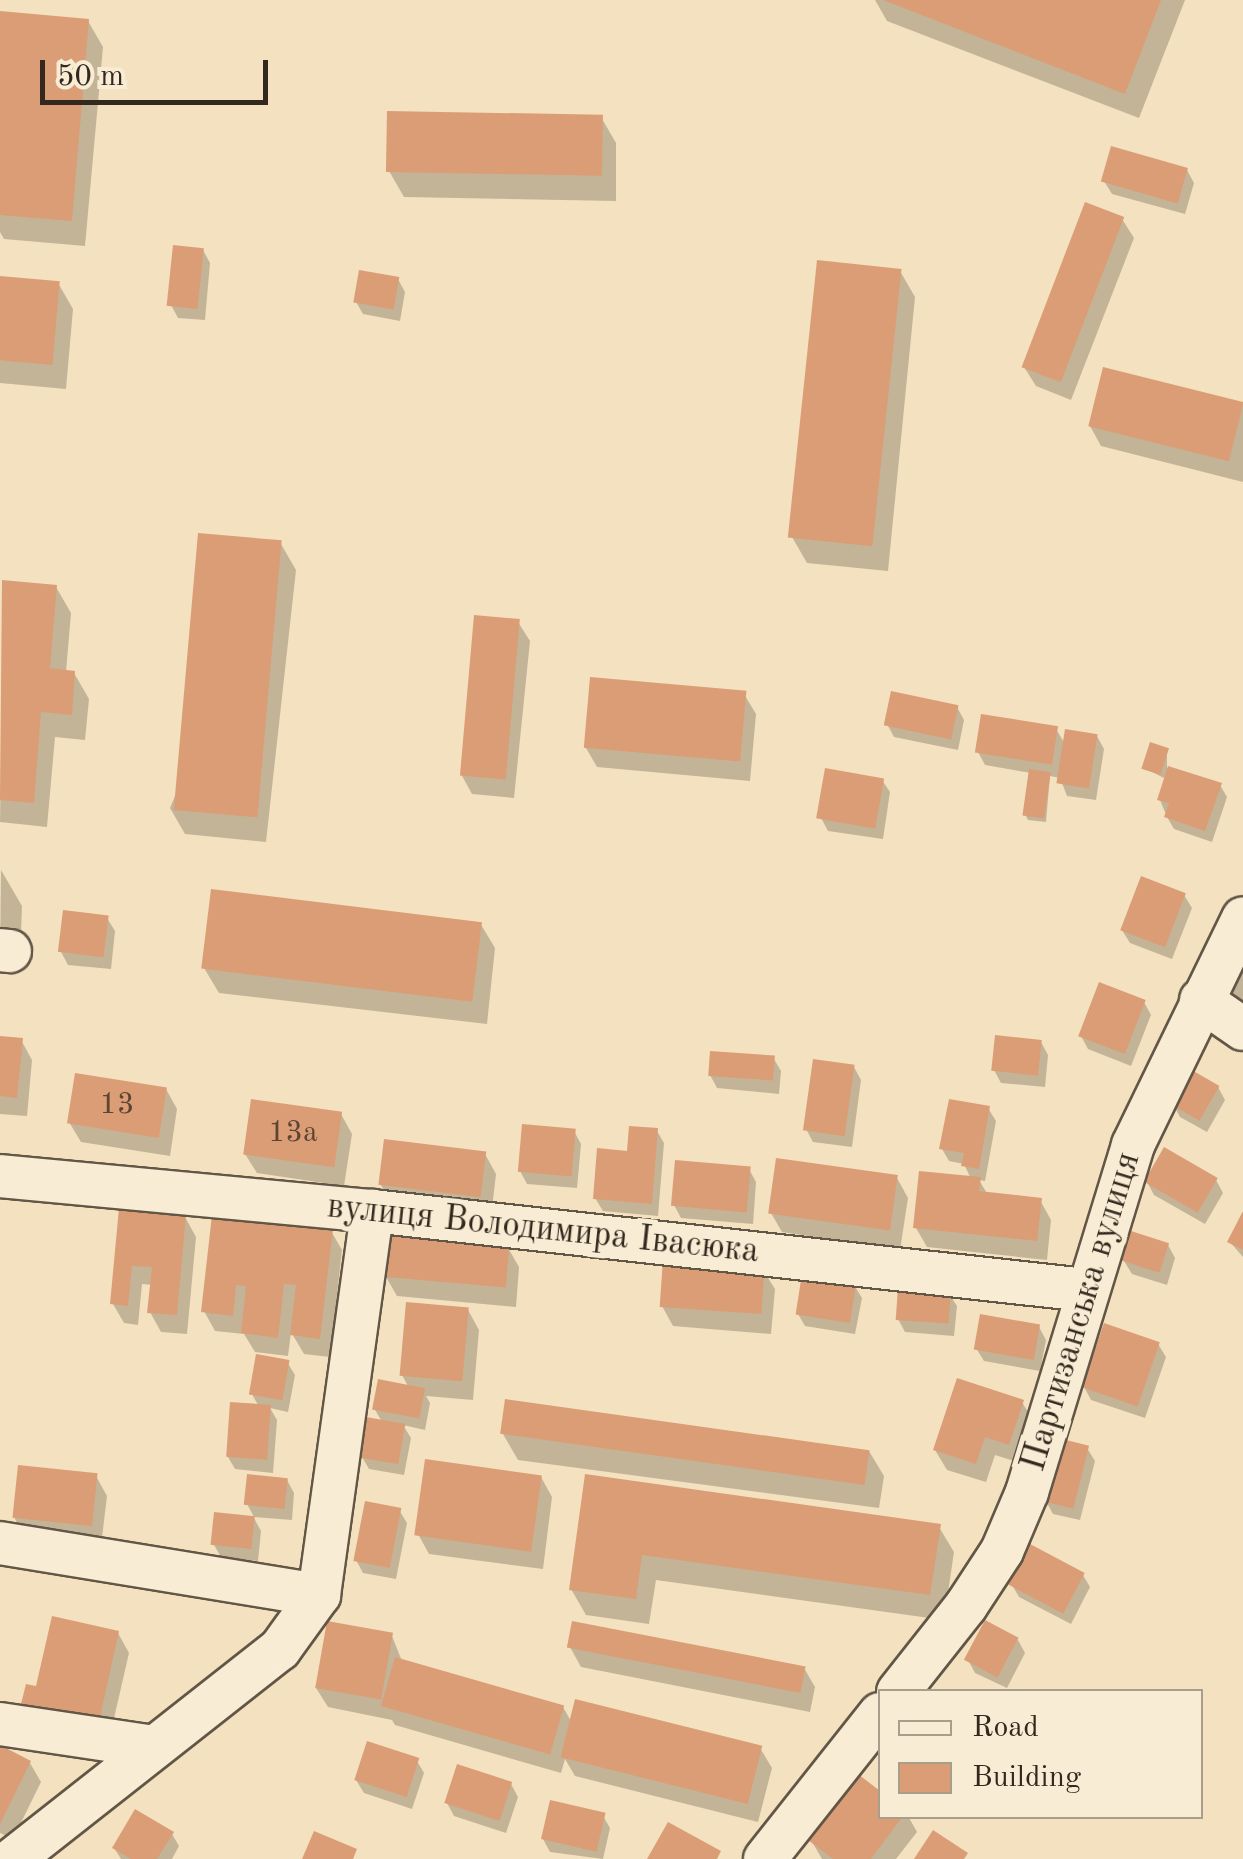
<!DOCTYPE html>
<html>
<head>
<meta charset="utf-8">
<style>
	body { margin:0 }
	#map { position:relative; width:1243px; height:1859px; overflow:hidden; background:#f4e1bf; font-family:"Old Standard TT",serif }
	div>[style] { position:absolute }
	.shadow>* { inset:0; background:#0003 }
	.building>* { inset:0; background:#db9d76; transform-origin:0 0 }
	.roads { filter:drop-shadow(2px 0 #625646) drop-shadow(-2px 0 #625646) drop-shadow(0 2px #625646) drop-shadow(0 -2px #625646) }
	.minor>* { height:42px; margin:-21px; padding:0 21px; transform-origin:21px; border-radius:21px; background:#f8ecd5 }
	span { translate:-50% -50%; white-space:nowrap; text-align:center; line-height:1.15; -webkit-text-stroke:10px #f8ecd5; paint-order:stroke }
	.number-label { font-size:30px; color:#5c4533 }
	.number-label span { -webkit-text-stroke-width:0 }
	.street-label { font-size:35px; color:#32281d }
	.legend { position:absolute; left:878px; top:1689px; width:325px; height:130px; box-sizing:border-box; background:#f8ecd5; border:2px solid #a99e8b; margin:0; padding:12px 18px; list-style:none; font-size:30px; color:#32281d }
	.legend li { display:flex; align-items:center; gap:20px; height:50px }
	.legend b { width:50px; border:2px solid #a99e8b }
	.scale { position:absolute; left:40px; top:60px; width:228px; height:45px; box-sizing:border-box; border:5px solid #32281d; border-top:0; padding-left:12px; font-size:30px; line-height:35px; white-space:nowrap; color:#32281d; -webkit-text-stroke:8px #f8ecd5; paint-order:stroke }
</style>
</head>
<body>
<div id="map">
	<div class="shadow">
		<i style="clip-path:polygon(875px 0,1185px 0,1139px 118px,887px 21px)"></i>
		<i style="clip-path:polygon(0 13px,88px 21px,103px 47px,85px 246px,4px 239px,0 232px)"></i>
		<i style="clip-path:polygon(601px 117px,616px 143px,616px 201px,404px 197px,389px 171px)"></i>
		<i style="clip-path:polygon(1187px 170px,1194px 183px,1185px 214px,1112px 194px,1104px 181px)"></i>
		<i style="clip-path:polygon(1122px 219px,1134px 238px,1071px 400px,1036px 386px,1024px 367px)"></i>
		<i style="clip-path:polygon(203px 250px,210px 263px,205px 320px,178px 318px,171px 305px)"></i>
		<i style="clip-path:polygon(900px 271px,915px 297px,888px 571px,807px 563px,792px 537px)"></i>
		<i style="clip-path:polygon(0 278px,58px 283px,73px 309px,66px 389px,0 383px)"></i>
		<i style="clip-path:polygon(398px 279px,405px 292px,400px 321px,363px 314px,356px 302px)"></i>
		<i style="clip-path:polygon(1243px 405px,1243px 482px,1101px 446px,1090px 426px)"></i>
		<i style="clip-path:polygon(281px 544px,296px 570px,266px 842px,185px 834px,170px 808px)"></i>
		<i style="clip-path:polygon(4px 583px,56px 587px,71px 613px,66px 672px,74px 673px,89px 699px,85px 740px,55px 737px,47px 827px,0 822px)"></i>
		<i style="clip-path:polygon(518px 622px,530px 641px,514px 798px,472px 794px,461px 774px)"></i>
		<i style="clip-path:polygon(744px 694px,756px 714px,750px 781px,597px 767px,586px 748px)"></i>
		<i style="clip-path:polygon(957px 707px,964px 720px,958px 750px,894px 737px,887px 724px)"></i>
		<i style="clip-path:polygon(1056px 729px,1065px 744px,1097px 736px,1104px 749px,1096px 800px,1067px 796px,1060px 778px,1050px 776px,1046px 822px,1028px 820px,1025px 814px,1031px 773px,985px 765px,978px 752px)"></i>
		<i style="clip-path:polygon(1167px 751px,1167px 768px,1220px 785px,1227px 797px,1212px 842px,1174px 829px,1167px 817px,1160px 800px,1166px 779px,1144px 768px)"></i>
		<i style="clip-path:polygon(882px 780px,890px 792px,883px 839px,828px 831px,821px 818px)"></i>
		<i style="clip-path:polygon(1px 870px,22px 906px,20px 960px,0 959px)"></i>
		<i style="clip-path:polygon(1184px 895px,1192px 908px,1172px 959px,1130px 943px,1122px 930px)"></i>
		<i style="clip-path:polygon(107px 918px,115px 931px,111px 969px,68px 965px,61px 952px)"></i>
		<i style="clip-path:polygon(480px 923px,495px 948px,487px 1024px,219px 993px,204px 968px)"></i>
		<i style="clip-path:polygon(1243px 950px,1243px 1018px,1224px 1007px)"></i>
		<i style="clip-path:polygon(1144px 1002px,1151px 1015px,1131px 1066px,1088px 1049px,1081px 1036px)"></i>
		<i style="clip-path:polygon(0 1038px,21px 1040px,32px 1060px,27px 1116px,0 1114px)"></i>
		<i style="clip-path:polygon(1041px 1042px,1048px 1055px,1045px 1087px,1001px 1083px,994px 1070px)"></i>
		<i style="clip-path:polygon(774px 1059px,781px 1071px,779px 1094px,717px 1088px,710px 1075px)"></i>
		<i style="clip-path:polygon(854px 1067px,861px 1080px,852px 1147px,813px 1142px,806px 1129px)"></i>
		<i style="clip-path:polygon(1218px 1087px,1225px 1100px,1207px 1132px,1180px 1117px,1173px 1104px)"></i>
		<i style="clip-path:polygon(166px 1089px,177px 1109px,170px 1156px,81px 1142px,69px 1122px)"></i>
		<i style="clip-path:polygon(988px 1108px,996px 1121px,985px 1181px,979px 1180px,988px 1195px,1040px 1200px,1051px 1220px,1047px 1260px,927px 1247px,916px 1228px,971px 1179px,964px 1164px,949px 1161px,942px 1149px)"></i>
		<i style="clip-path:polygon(341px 1114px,352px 1134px,344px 1186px,257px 1173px,245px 1154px)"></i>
		<i style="clip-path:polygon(574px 1131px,581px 1144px,577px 1188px,527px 1184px,520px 1171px)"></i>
		<i style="clip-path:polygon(657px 1131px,664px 1143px,658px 1216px,603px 1211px,595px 1198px,629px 1154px)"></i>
		<i style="clip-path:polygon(485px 1154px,496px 1174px,491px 1217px,392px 1204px,381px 1185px)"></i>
		<i style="clip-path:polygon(749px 1169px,756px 1182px,753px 1224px,681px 1218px,674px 1205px)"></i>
		<i style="clip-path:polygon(897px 1178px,908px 1198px,900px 1250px,782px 1232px,771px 1213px)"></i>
		<i style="clip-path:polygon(1216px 1180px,1223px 1193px,1205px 1224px,1154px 1195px,1147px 1182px)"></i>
		<i style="clip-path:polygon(121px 1211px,185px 1217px,196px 1237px,187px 1334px,161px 1332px,150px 1312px,153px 1285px,142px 1284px,138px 1325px,124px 1323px,113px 1304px)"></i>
		<i style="clip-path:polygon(1243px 1216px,1243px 1257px,1230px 1242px)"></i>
		<i style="clip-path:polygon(214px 1218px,331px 1231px,342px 1250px,330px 1357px,304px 1354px,291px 1332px,288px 1356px,255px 1352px,244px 1334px,215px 1331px,204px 1311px)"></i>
		<i style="clip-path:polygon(1168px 1245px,1175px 1258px,1167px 1285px,1132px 1274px,1124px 1261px)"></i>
		<i style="clip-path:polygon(508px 1248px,519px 1267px,516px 1307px,397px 1296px,386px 1277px)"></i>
		<i style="clip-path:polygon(763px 1270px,775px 1289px,771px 1334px,673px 1326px,662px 1306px)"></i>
		<i style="clip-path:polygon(854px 1285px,862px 1298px,855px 1334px,805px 1326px,798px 1314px)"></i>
		<i style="clip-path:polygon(949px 1294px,957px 1306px,954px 1336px,905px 1332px,898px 1319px)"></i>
		<i style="clip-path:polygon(468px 1310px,479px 1330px,473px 1400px,426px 1396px,430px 1403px,425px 1430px,403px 1425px,411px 1438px,404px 1475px,369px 1469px,362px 1457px,382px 1422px,374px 1408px,409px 1388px,402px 1375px)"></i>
		<i style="clip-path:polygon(1039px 1327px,1046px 1340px,1040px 1371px,984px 1361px,976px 1348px)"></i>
		<i style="clip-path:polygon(1158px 1344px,1166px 1357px,1145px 1418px,1091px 1400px,1084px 1387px)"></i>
		<i style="clip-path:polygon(287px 1362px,295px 1375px,288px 1412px,270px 1408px,277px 1420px,273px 1473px,235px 1469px,228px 1457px,259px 1407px,252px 1394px)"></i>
		<i style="clip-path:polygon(1022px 1402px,1034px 1422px,1020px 1463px,995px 1455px,986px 1482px,947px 1470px,935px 1450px)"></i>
		<i style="clip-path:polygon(503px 1434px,869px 1451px,884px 1476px,879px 1508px,518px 1460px)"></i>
		<i style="clip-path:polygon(1087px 1448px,1095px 1461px,1080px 1520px,1053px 1514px,1046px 1501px)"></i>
		<i style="clip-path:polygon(96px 1476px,107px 1496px,101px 1546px,25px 1537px,14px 1517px)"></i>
		<i style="clip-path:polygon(541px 1477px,552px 1497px,543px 1569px,429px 1554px,418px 1534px)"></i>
		<i style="clip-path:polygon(587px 1477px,939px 1527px,954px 1552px,944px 1620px,656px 1580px,649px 1624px,586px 1615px,571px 1589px)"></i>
		<i style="clip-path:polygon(287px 1480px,294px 1493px,292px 1520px,254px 1517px,247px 1504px)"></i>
		<i style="clip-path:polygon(399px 1510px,407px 1523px,396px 1579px,363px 1573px,356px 1560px)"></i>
		<i style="clip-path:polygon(254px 1518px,261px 1531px,258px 1561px,221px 1557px,214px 1545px)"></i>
		<i style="clip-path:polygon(1083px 1575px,1090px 1587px,1071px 1624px,1019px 1597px,1012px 1585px)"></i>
		<i style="clip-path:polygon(118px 1633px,129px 1653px,109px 1740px,35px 1723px,24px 1703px,38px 1689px)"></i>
		<i style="clip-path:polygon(392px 1636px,402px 1661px,563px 1707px,572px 1723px,760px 1748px,772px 1768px,758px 1822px,575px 1776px,565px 1759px,561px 1773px,395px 1725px,392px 1720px,328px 1707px,316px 1688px)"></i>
		<i style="clip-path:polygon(1018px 1640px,1025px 1653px,1007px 1688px,975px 1673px,968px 1660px)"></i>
		<i style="clip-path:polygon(570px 1647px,804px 1668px,815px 1687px,810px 1712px,581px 1667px)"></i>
		<i style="clip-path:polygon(0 1748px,30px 1763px,41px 1782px,13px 1839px,0 1833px)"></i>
		<i style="clip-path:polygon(417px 1761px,424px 1773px,412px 1809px,364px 1793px,356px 1780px)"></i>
		<i style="clip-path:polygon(859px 1777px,880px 1794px,880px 1816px,908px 1816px,917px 1832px,896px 1859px,822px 1859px,811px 1840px)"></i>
		<i style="clip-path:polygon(511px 1784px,518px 1797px,506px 1833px,454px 1816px,447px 1803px)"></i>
		<i style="clip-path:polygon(603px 1816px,610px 1828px,603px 1859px,550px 1852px,543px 1839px)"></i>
		<i style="clip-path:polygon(172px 1834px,179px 1846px,172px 1859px,121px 1859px,114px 1848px)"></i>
	</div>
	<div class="building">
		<i style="clip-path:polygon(883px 0,1161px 0,1125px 94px)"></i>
		<i style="clip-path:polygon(0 11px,89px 19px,72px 221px,0 215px)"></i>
		<i style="left:387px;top:111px;width:216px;height:61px;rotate:1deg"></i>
		<i style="left:1111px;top:146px;width:80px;height:37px;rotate:16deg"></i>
		<i style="left:1085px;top:202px;width:42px;height:177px;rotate:21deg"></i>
		<i style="left:173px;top:245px;width:31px;height:61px;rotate:6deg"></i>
		<i style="left:817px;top:260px;width:85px;height:279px;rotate:6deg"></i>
		<i style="left:359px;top:270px;width:41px;height:33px;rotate:10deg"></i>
		<i style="left:0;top:276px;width:60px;height:84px;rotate:5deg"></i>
		<i style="left:1103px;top:367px;width:145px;height:61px;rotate:14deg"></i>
		<i style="left:198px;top:533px;width:84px;height:278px;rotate:5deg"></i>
		<i style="clip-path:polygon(2px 580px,57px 585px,50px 668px,75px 671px,72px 715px,41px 712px,34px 803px,0 800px)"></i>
		<i style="left:474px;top:615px;width:46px;height:161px;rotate:5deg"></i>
		<i style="left:590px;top:677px;width:157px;height:71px;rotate:5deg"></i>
		<i style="left:891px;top:691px;width:69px;height:35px;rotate:12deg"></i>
		<i style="left:981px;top:714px;width:78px;height:39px;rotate:9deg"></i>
		<i style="left:1065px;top:729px;width:33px;height:55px;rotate:9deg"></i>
		<i style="left:1150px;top:742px;width:20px;height:28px;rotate:18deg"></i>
		<i style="clip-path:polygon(1168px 766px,1222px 783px,1205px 831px,1164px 817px,1169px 803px,1157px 800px)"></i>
		<i style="left:825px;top:768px;width:60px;height:51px;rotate:10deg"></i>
		<i style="left:1029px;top:769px;width:22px;height:47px;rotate:8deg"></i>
		<i style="left:1141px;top:876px;width:48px;height:58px;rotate:21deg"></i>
		<i style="left:211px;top:889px;width:273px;height:80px;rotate:7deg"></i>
		<i style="left:63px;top:910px;width:46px;height:42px;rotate:7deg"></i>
		<i style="left:1099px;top:982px;width:50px;height:58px;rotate:21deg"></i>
		<i style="left:995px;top:1035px;width:47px;height:36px;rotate:6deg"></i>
		<i style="clip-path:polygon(0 1036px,23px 1038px,17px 1098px,0 1096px)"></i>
		<i style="left:710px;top:1051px;width:65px;height:25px;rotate:4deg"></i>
		<i style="left:813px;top:1059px;width:42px;height:72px;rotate:8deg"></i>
		<i style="left:1190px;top:1069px;width:34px;height:40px;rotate:30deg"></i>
		<i style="left:75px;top:1073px;width:93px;height:51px;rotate:9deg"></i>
		<i style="left:251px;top:1099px;width:92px;height:56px;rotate:8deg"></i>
		<i style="clip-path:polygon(949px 1099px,990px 1106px,979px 1169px,961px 1166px,964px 1153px,939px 1149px)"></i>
		<i style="left:522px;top:1124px;width:54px;height:48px;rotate:5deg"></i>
		<i style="clip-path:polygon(629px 1126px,658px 1128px,652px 1204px,593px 1199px,597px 1148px,627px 1151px)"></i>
		<i style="left:384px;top:1139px;width:103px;height:46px;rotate:7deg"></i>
		<i style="left:1164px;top:1147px;width:62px;height:40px;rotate:30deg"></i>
		<i style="left:776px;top:1158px;width:123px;height:56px;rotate:8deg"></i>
		<i style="left:675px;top:1160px;width:76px;height:46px;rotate:5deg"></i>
		<i style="clip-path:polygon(919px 1171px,981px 1177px,979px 1191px,1042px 1198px,1037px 1241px,913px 1228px)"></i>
		<i style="clip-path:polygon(119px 1208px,186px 1215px,177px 1315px,147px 1313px,152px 1267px,132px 1266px,128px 1306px,110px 1304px)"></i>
		<i style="clip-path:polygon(1243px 1211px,1243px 1250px,1227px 1242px)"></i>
		<i style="clip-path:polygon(212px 1215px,333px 1229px,320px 1339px,290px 1335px,296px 1285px,284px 1284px,278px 1338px,241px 1333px,246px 1286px,236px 1285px,233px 1316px,201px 1312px)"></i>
		<i style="left:1131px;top:1231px;width:40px;height:31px;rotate:18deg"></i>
		<i style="left:387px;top:1234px;width:123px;height:43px;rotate:5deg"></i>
		<i style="left:663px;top:1259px;width:102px;height:48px;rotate:4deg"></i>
		<i style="left:802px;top:1274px;width:55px;height:41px;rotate:9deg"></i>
		<i style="left:898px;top:1287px;width:53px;height:33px;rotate:4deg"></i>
		<i style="left:406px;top:1302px;width:63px;height:74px;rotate:5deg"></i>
		<i style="left:980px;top:1314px;width:61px;height:36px;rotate:10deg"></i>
		<i style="left:1104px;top:1323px;width:59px;height:68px;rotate:19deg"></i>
		<i style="left:256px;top:1354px;width:34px;height:41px;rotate:10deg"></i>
		<i style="clip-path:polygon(957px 1378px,1024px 1400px,1009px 1445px,985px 1437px,976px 1464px,933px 1450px)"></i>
		<i style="left:378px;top:1379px;width:48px;height:31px;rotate:11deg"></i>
		<i style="left:505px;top:1399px;width:368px;height:35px;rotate:8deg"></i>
		<i style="left:230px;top:1402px;width:41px;height:55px;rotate:4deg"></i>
		<i style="left:366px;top:1417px;width:40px;height:41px;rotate:10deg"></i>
		<i style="left:1058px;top:1438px;width:32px;height:65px;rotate:14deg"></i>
		<i style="left:425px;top:1459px;width:118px;height:77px;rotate:8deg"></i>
		<i style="left:18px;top:1465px;width:80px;height:53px;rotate:6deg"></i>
		<i style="left:247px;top:1474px;width:41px;height:31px;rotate:6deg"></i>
		<i style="clip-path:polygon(585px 1474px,941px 1524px,930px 1595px,642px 1555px,636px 1599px,569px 1590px)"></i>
		<i style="left:365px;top:1501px;width:37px;height:61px;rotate:11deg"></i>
		<i style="left:214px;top:1512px;width:41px;height:33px;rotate:6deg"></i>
		<i style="left:1030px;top:1544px;width:62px;height:46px;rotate:28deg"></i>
		<i style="clip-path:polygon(52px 1616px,119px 1631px,99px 1722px,21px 1704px,26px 1684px,36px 1686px)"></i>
		<i style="left:985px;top:1620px;width:38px;height:45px;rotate:28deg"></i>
		<i style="left:327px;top:1621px;width:67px;height:68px;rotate:10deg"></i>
		<i style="left:572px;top:1621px;width:238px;height:27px;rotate:11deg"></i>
		<i style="left:395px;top:1657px;width:176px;height:51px;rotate:16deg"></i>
		<i style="left:575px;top:1699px;width:193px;height:60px;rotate:14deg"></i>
		<i style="left:367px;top:1741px;width:55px;height:41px;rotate:18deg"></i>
		<i style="clip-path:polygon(0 1745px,31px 1761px,0 1824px)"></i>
		<i style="left:457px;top:1764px;width:58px;height:41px;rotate:18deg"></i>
		<i style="clip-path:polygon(858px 1774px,880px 1791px,880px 1816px,903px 1816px,871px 1859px,833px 1859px,808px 1840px)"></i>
		<i style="left:550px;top:1800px;width:57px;height:40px;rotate:13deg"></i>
		<i style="clip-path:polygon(135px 1809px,174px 1832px,157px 1859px,131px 1859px,112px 1848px)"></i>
		<i style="clip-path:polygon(668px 1822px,721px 1851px,717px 1859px,647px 1859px)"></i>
		<i style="clip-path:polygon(933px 1830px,968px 1853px,964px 1859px,914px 1859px)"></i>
		<i style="clip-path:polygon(314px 1831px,357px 1849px,353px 1859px,302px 1859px)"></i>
	</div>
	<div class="roads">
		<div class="minor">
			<i style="left:0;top:950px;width:10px;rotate:6deg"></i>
			<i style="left:1201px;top:1000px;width:51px;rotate:34.6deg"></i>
			<i style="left:0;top:1176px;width:374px;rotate:5.4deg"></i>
			<i style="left:372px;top:1211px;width:717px;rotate:6.32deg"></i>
			<i style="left:0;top:1543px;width:323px;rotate:9.3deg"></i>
			<i style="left:898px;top:1692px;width:110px;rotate:-51.7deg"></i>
			<i style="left:966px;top:1606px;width:66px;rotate:-56.8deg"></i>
			<i style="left:1002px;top:1551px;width:64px;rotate:-67deg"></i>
			<i style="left:1027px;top:1492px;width:363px;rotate:-73deg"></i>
			<i style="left:1133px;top:1145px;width:252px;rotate:-64.1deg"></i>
			<i style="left:0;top:1724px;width:156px;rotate:8.5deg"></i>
			<i style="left:13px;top:1859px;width:340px;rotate:-38.2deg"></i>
			<i style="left:280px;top:1649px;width:67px;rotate:-54.2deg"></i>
			<i style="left:319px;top:1595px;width:388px;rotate:-82.1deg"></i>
			<i style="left:765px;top:1859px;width:185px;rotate:-51.6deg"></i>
		</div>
	</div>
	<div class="number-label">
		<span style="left:117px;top:1105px">13</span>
		<span style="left:293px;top:1133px">13а</span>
	</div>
	<div class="street-label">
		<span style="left:543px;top:1230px;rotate:6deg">вулиця Володимира Івасюка</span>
		<span style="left:1082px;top:1312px;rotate:-73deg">Партизанська вулиця</span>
	</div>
	<ul class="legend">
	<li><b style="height:12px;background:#f8ecd5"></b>Road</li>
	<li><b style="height:28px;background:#db9d76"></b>Building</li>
	</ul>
	<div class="scale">50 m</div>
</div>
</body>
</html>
